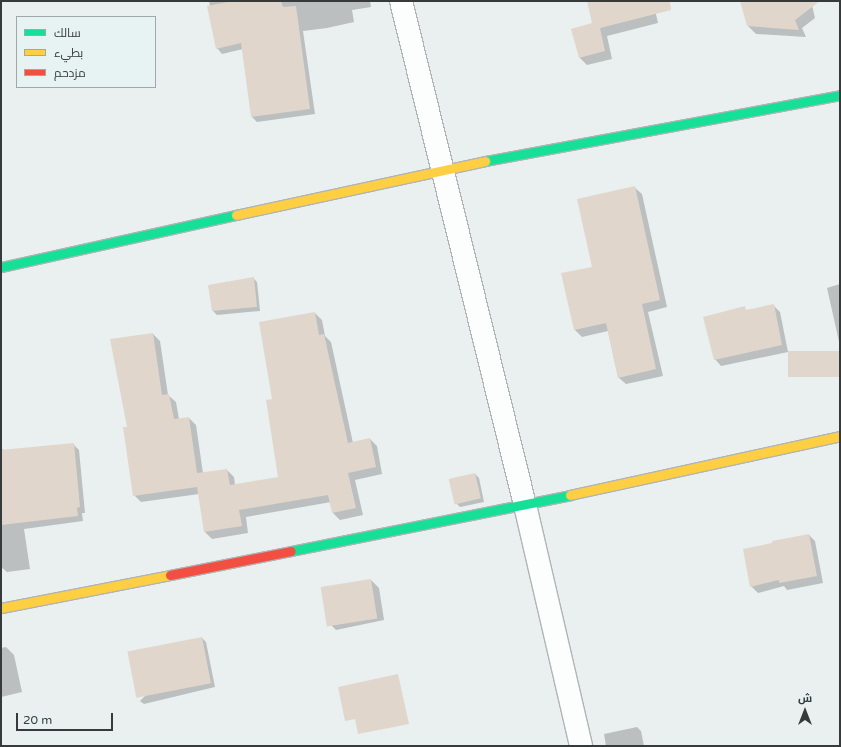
<!DOCTYPE html>
<html>
<head>
<meta charset="utf-8">
<style>
	body { margin:0 }
	#map { position:relative; width:841px; height:747px; overflow:hidden; background:#eaefef; font-family:"Varela Round",Cairo,sans-serif }
	div>[style] { position:absolute }
	.shadow>* { inset:0; background:#0003 }
	.building>* { inset:0; background:#e0d6cc; transform-origin:0 0 }
	.roads { filter:drop-shadow(1px 0 #b0b4b4) drop-shadow(-1px 0 #b0b4b4) drop-shadow(0 1px #b0b4b4) drop-shadow(0 -1px #b0b4b4) }
	.street>* { height:22px; margin:-11px; padding:0 11px; transform-origin:11px; border-radius:11px; background:#fcfdfd }
	.fast>* { height:9px; margin:-4.5px; padding:0 4.5px; transform-origin:4.5px; border-radius:4.5px; background:#16e098 }
	.slow>* { height:9px; margin:-4.5px; padding:0 4.5px; transform-origin:4.5px; border-radius:4.5px; background:#ffcf43 }
	.jam>* { height:9px; margin:-4.5px; padding:0 4.5px; transform-origin:4.5px; border-radius:4.5px; background:#f24e42 }
	span { translate:-50% -50%; white-space:nowrap; text-align:center; line-height:1.15; -webkit-text-stroke:3px #e7f2f2; paint-order:stroke }
	.frame { position:absolute; inset:0; border:2px solid #363a3a; pointer-events:none }
	.legend { position:absolute; left:16px; top:16px; width:140px; height:72px; box-sizing:border-box; background:#e7f2f2; border:1px solid #a0a8a8; margin:0; padding:5px 7px; list-style:none; font-size:12px; color:#363a3a }
	.legend li { display:flex; align-items:center; gap:8px; height:20px }
	.legend b { width:20px; border:1px solid #a0a8a8 }
	.north { position:absolute; left:785px; top:691px; width:40px; height:40px; -webkit-text-stroke:3px #e7f2f2; paint-order:stroke; rotate:0deg; font-size:11px; font-weight:700; line-height:16px; text-align:center; color:#363a3a }
	.north::after { content:''; display:block; margin:auto; width:14px; height:18px; background:#363a3a; clip-path:polygon(50% 0,100% 100%,50% 72%,0 100%) }
	.scale { position:absolute; left:16px; top:713px; width:97px; height:18px; box-sizing:border-box; border:2px solid #363a3a; border-top:0; padding-left:5px; font-size:12px; line-height:14px; white-space:nowrap; color:#363a3a; -webkit-text-stroke:3px #e7f2f2; paint-order:stroke }
</style>
</head>
<body>
<div id="map">
	<div class="shadow">
		<i style="clip-path:polygon(209px 1px,370px 1px,371px 7px,352px 10px,354px 22px,327px 28px,303px 31px,315px 114px,257px 122px,252px 117px,243px 49px,222px 54px,217px 48px)"></i>
		<i style="clip-path:polygon(588px 1px,653px 1px,658px 23px,607px 36px,612px 59px,587px 65px,580px 58px,593px 24px)"></i>
		<i style="clip-path:polygon(741px 1px,811px 1px,815px 18px,802px 28px,806px 37px,756px 34px,748px 26px)"></i>
		<i style="clip-path:polygon(634px 187px,642px 194px,667px 307px,648px 312px,663px 376px,626px 384px,618px 377px,608px 331px,582px 337px,575px 330px,593px 268px)"></i>
		<i style="clip-path:polygon(253px 278px,257px 282px,260px 311px,217px 315px,213px 311px)"></i>
		<i style="clip-path:polygon(840px 284px,840px 346px,827px 288px)"></i>
		<i style="clip-path:polygon(773px 305px,780px 312px,788px 352px,721px 366px,715px 359px,744px 308px,747px 311px)"></i>
		<i style="clip-path:polygon(315px 313px,322px 320px,325px 336px,331px 342px,353px 443px,370px 439px,377px 446px,382px 474px,355px 480px,363px 515px,340px 520px,333px 513px,331px 502px,246px 517px,248px 533px,212px 539px,205px 532px,199px 494px,141px 502px,134px 495px,129px 428px,153px 334px,160px 341px,168px 395px,176px 402px,179px 419px,189px 418px,196px 425px,203px 473px,227px 470px,234px 477px,235px 485px,279px 478px,273px 400px)"></i>
		<i style="clip-path:polygon(73px 444px,79px 450px,85px 513px,82px 513px,83px 521px,24px 529px,30px 569px,7px 572px,1px 567px,1px 448px,5px 451px)"></i>
		<i style="clip-path:polygon(475px 474px,479px 478px,484px 502px,460px 507px,456px 503px)"></i>
		<i style="clip-path:polygon(809px 535px,815px 541px,823px 583px,787px 590px,784px 586px,758px 593px,751px 586px)"></i>
		<i style="clip-path:polygon(371px 580px,379px 588px,384px 620px,336px 630px,328px 622px)"></i>
		<i style="clip-path:polygon(202px 638px,206px 642px,215px 687px,144px 704px,140px 701px)"></i>
		<i style="clip-path:polygon(6px 647px,14px 655px,22px 692px,1px 697px,1px 648px)"></i>
		<i style="clip-path:polygon(637px 727px,641px 731px,644px 746px,606px 746px,604px 734px)"></i>
	</div>
	<div class="building">
		<i style="clip-path:polygon(233px 1px,281px 1px,283px 7px,296px 6px,310px 109px,251px 117px,241px 43px,216px 49px,207px 6px)"></i>
		<i style="clip-path:polygon(587px 1px,670px 1px,671px 10px,600px 28px,605px 51px,579px 58px,571px 29px,592px 23px)"></i>
		<i style="clip-path:polygon(740px 1px,820px 1px,795px 20px,799px 30px,747px 26px)"></i>
		<i style="clip-path:polygon(635px 186px,660px 300px,642px 304px,656px 369px,618px 378px,606px 323px,574px 330px,561px 273px,592px 267px,577px 199px)"></i>
		<i style="clip-path:polygon(254px 277px,257px 307px,212px 311px,208px 285px)"></i>
		<i style="clip-path:polygon(774px 304px,782px 345px,714px 360px,703px 317px,745px 306px,746px 310px)"></i>
		<i style="clip-path:polygon(315px 312px,319px 335px,324px 334px,348px 443px,370px 438px,376px 467px,348px 473px,356px 508px,332px 513px,328px 495px,239px 510px,242px 526px,204px 532px,197px 487px,133px 496px,123px 427px,127px 427px,110px 339px,153px 333px,162px 395px,169px 394px,174px 419px,189px 417px,197px 473px,227px 469px,230px 485px,278px 477px,266px 400px,272px 399px,259px 322px)"></i>
		<i style="left:840px;top:351px;width:26px;height:52px;rotate:90deg"></i>
		<i style="clip-path:polygon(74px 443px,80px 507px,77px 508px,78px 516px,1px 525px,1px 450px)"></i>
		<i style="left:475px;top:473px;width:26px;height:27px;rotate:77deg"></i>
		<i style="clip-path:polygon(809px 534px,817px 576px,779px 583px,779px 580px,750px 587px,743px 549px,772px 543px,772px 541px)"></i>
		<i style="left:371px;top:579px;width:40px;height:51px;rotate:81deg"></i>
		<i style="left:202px;top:637px;width:47px;height:76px;rotate:79deg"></i>
		<i style="clip-path:polygon(398px 674px,409px 724px,358px 734px,355px 719px,345px 721px,338px 687px)"></i>
	</div>
	<div class="roads">
		<div class="street">
			<i style="left:401px;top:1px;width:519px;rotate:76.18deg"></i>
			<i style="left:525px;top:505px;width:247px;rotate:76.9deg"></i>
		</div>
		<div class="fast">
			<i style="left:485px;top:161px;width:361px;rotate:-10.5deg"></i>
			<i style="left:1px;top:267px;width:241px;rotate:-12.5deg"></i>
			<i style="left:291px;top:551px;width:285px;rotate:-11.3deg"></i>
		</div>
		<div class="slow">
			<i style="left:236px;top:215px;width:255px;rotate:-12.2deg"></i>
			<i style="left:570px;top:495px;width:276px;rotate:-12.3deg"></i>
			<i style="left:1px;top:608px;width:172px;rotate:-11deg"></i>
		</div>
		<div class="jam">
			<i style="left:170px;top:575px;width:123px;rotate:-11.2deg"></i>
		</div>
	</div>
	<div class="frame"></div>
	<ul class="legend">
	<li><b style="height:5px;background:#16e098"></b>سالك</li>
	<li><b style="height:5px;background:#ffcf43"></b>بطيء</li>
	<li><b style="height:5px;background:#f24e42"></b>مزدحم</li>
	</ul>
	<div class="north">ش</div>
	<div class="scale">20 m</div>
</div>
</body>
</html>
